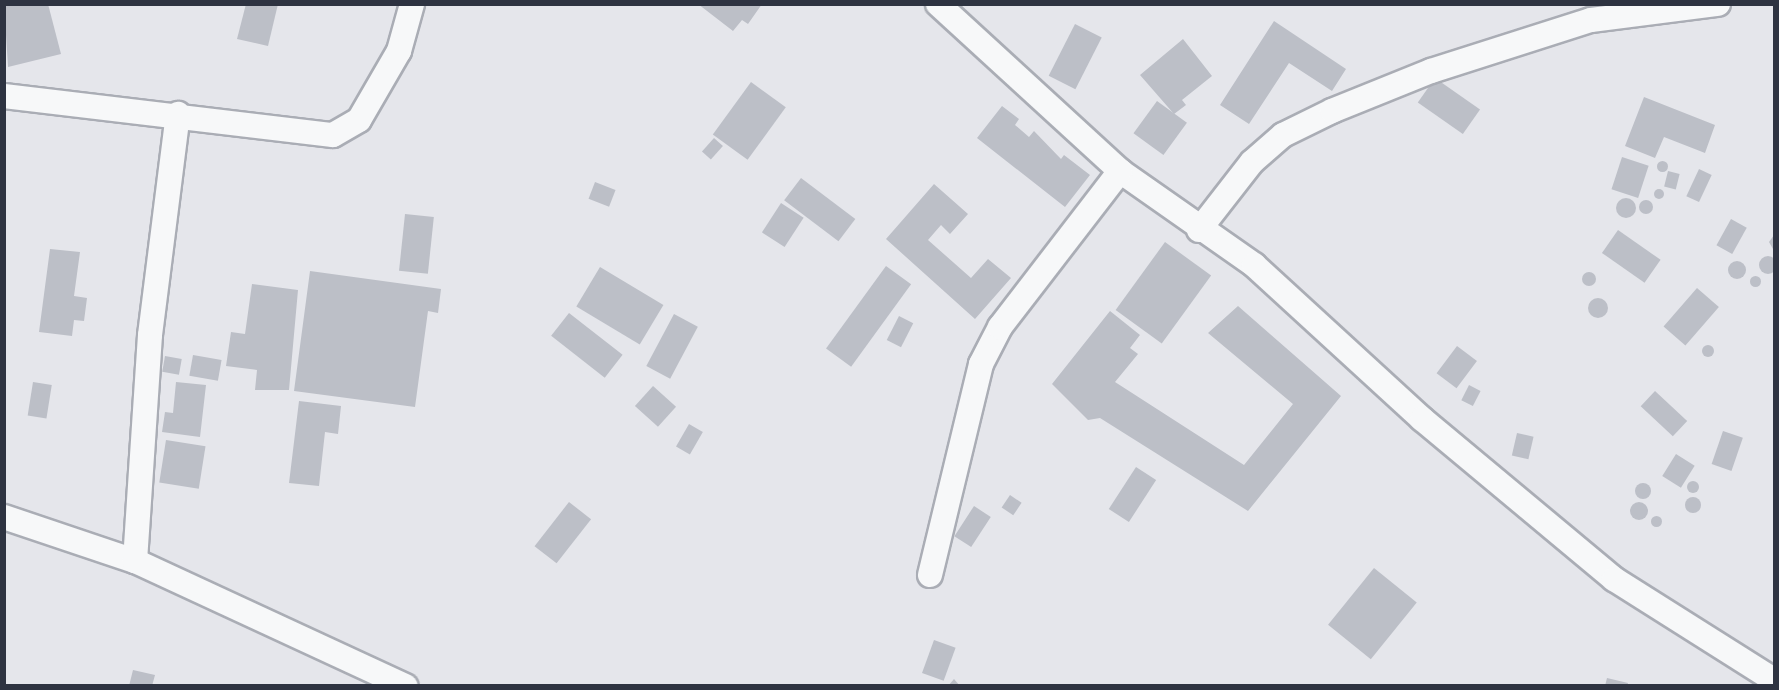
<!DOCTYPE html>
<html>
<head>
<meta charset="utf-8">
<style>
	body { margin:0 }
	#map { position:relative; width:1779px; height:690px; overflow:hidden; background:#e5e6eb; font-family:"PT Sans Narrow",sans-serif }
	div>[style] { position:absolute }
	.building>* { inset:0; background:#bcbfc7; transform-origin:0 0 }
	.round { border-radius:50% }
	.roads { filter:drop-shadow(2px 0 #aaadb5) drop-shadow(-2px 0 #aaadb5) drop-shadow(0 2px #aaadb5) drop-shadow(0 -2px #aaadb5) }
	.street>* { height:24px; margin:-12px; padding:0 12px; transform-origin:12px; border-radius:12px; background:#f7f8f9 }
	span { translate:-50% -50%; white-space:nowrap; text-align:center; line-height:1.15; -webkit-text-stroke:5px #f4f5f8; paint-order:stroke }
	.frame { position:absolute; inset:0; border:6px solid #2e3341; pointer-events:none }
</style>
</head>
<body>
<div id="map">
	<div class="building">
		<i style="clip-path:polygon(4px 4px,48px 4px,61px 54px,8px 67px)"></i>
		<i style="clip-path:polygon(246px 4px,278px 4px,268px 46px,237px 39px)"></i>
		<i style="clip-path:polygon(698px 4px,762px 4px,748px 24px,742px 20px,733px 31px)"></i>
		<i style="clip-path:polygon(1274px 21px,1346px 69px,1332px 91px,1289px 63px,1249px 124px,1220px 105px)"></i>
		<i style="left:1075px;top:24px;width:30px;height:58px;rotate:27deg"></i>
		<i style="clip-path:polygon(1183px 39px,1212px 76px,1182px 100px,1186px 105px,1174px 114px,1140px 75px)"></i>
		<i style="left:1435px;top:78px;width:55px;height:30px;rotate:35deg"></i>
		<i style="left:751px;top:82px;width:43px;height:65px;rotate:36deg"></i>
		<i style="clip-path:polygon(1644px 97px,1715px 125px,1705px 153px,1664px 137px,1655px 158px,1625px 146px)"></i>
		<i style="left:1157px;top:101px;width:37px;height:40px;rotate:36deg"></i>
		<i style="clip-path:polygon(1002px 106px,1019px 119px,1015px 125px,1029px 137px,1034px 131px,1061px 159px,1064px 155px,1090px 175px,1065px 207px,977px 138px)"></i>
		<i style="left:714px;top:138px;width:12px;height:18px;rotate:42deg"></i>
		<i style="left:1622px;top:157px;width:28px;height:34px;rotate:18deg"></i>
		<i class="round" style="left:1656.5px;top:160.5px;width:11px;height:11px"></i>
		<i style="left:1699px;top:169px;width:14px;height:30px;rotate:25deg"></i>
		<i style="left:1668px;top:171px;width:12px;height:16px;rotate:14deg"></i>
		<i style="left:801px;top:178px;width:68px;height:28px;rotate:37deg"></i>
		<i style="left:595px;top:182px;width:22px;height:18px;rotate:21deg"></i>
		<i style="clip-path:polygon(934px 184px,968px 214px,950px 234px,941px 225px,928px 240px,971px 278px,988px 259px,1011px 278px,975px 319px,886px 239px)"></i>
		<i class="round" style="left:1654px;top:189px;width:10px;height:10px"></i>
		<i class="round" style="left:1616px;top:198px;width:20px;height:20px"></i>
		<i class="round" style="left:1639px;top:200px;width:14px;height:14px"></i>
		<i style="left:781px;top:203px;width:27px;height:35px;rotate:33deg"></i>
		<i style="left:405px;top:214px;width:29px;height:57px;rotate:6deg"></i>
		<i style="left:1731px;top:219px;width:18px;height:30px;rotate:29deg"></i>
		<i style="left:1618px;top:230px;width:52px;height:28px;rotate:35deg"></i>
		<i style="clip-path:polygon(1774px 235px,1774px 249px,1773px 249px,1769px 242px)"></i>
		<i style="left:1165px;top:242px;width:57px;height:84px;rotate:36deg"></i>
		<i style="clip-path:polygon(50px 249px,80px 252px,74px 296px,87px 298px,84px 321px,74px 320px,72px 336px,39px 332px)"></i>
		<i class="round" style="left:1759px;top:256px;width:18px;height:18px"></i>
		<i class="round" style="left:1728px;top:261px;width:18px;height:18px"></i>
		<i style="left:886px;top:266px;width:31px;height:102px;rotate:36deg"></i>
		<i style="left:600px;top:267px;width:74px;height:46px;rotate:31deg"></i>
		<i style="clip-path:polygon(310px 271px,441px 289px,438px 313px,428px 311px,415px 407px,294px 391px)"></i>
		<i class="round" style="left:1582px;top:272px;width:14px;height:14px"></i>
		<i class="round" style="left:1749.5px;top:275.5px;width:11px;height:11px"></i>
		<i style="clip-path:polygon(252px 284px,298px 290px,289px 390px,255px 390px,257px 370px,226px 366px,231px 332px,245px 334px)"></i>
		<i style="left:1697px;top:288px;width:29px;height:51px;rotate:41deg"></i>
		<i class="round" style="left:1588px;top:298px;width:20px;height:20px"></i>
		<i style="clip-path:polygon(1238px 306px,1341px 396px,1248px 511px,1100px 418px,1088px 420px,1052px 384px,1110px 311px,1140px 335px,1130px 348px,1138px 354px,1115px 382px,1244px 465px,1293px 404px,1208px 333px)"></i>
		<i style="left:569px;top:313px;width:68px;height:29px;rotate:38deg"></i>
		<i style="left:674px;top:314px;width:27px;height:59px;rotate:28deg"></i>
		<i style="left:899px;top:316px;width:16px;height:27px;rotate:27deg"></i>
		<i class="round" style="left:1702px;top:345px;width:12px;height:12px"></i>
		<i style="left:1457px;top:346px;width:25px;height:34px;rotate:37deg"></i>
		<i style="left:193px;top:355px;width:29px;height:21px;rotate:10deg"></i>
		<i style="left:165px;top:356px;width:17px;height:16px;rotate:10deg"></i>
		<i style="left:33px;top:382px;width:19px;height:34px;rotate:9deg"></i>
		<i style="clip-path:polygon(176px 382px,206px 385px,200px 437px,162px 432px,165px 412px,173px 413px)"></i>
		<i style="left:1469px;top:385px;width:13px;height:17px;rotate:27deg"></i>
		<i style="left:653px;top:386px;width:31px;height:27px;rotate:42deg"></i>
		<i style="left:1655px;top:391px;width:44px;height:21px;rotate:43deg"></i>
		<i style="clip-path:polygon(299px 401px,341px 406px,338px 434px,325px 432px,319px 486px,289px 483px)"></i>
		<i style="left:689px;top:424px;width:16px;height:26px;rotate:30deg"></i>
		<i style="left:1723px;top:431px;width:21px;height:35px;rotate:19deg"></i>
		<i style="left:1517px;top:433px;width:17px;height:23px;rotate:13deg"></i>
		<i style="left:166px;top:440px;width:40px;height:43px;rotate:9deg"></i>
		<i style="left:1676px;top:454px;width:22px;height:26px;rotate:32deg"></i>
		<i style="left:1136px;top:467px;width:24px;height:50px;rotate:33deg"></i>
		<i class="round" style="left:1687px;top:481px;width:12px;height:12px"></i>
		<i class="round" style="left:1635px;top:483px;width:16px;height:16px"></i>
		<i style="left:1010px;top:495px;width:14px;height:15px;rotate:34deg"></i>
		<i class="round" style="left:1685px;top:497px;width:16px;height:16px"></i>
		<i class="round" style="left:1630px;top:502px;width:18px;height:18px"></i>
		<i style="left:569px;top:502px;width:28px;height:56px;rotate:38deg"></i>
		<i style="left:974px;top:506px;width:20px;height:36px;rotate:33deg"></i>
		<i class="round" style="left:1650.5px;top:515.5px;width:11px;height:11px"></i>
		<i style="left:1374px;top:568px;width:55px;height:73px;rotate:39deg"></i>
		<i style="left:934px;top:640px;width:23px;height:35px;rotate:20deg"></i>
		<i style="clip-path:polygon(133px 670px,155px 675px,152px 686px,129px 686px)"></i>
		<i style="clip-path:polygon(1607px 678px,1628px 683px,1627px 686px,1605px 686px)"></i>
		<i style="clip-path:polygon(954px 679px,960px 686px,948px 686px)"></i>
	</div>
	<div class="roads">
		<div class="street">
			<i style="left:938px;top:4px;width:247px;rotate:42.5deg"></i>
			<i style="left:1120px;top:171px;width:164px;rotate:35deg"></i>
			<i style="left:1254px;top:265px;width:228px;rotate:42.5deg"></i>
			<i style="left:1422px;top:419px;width:250px;rotate:39.8deg"></i>
			<i style="left:1614px;top:579px;width:189px;rotate:32.3deg"></i>
			<i style="left:4px;top:96px;width:331px;rotate:6.8deg"></i>
			<i style="left:333px;top:135px;width:30px;rotate:-30deg"></i>
			<i style="left:359px;top:120px;width:80px;rotate:-59.9deg"></i>
			<i style="left:399px;top:51px;width:49px;rotate:-74.5deg"></i>
			<i style="left:1199px;top:230px;width:86px;rotate:-52.1deg"></i>
			<i style="left:1252px;top:162px;width:41px;rotate:-41.1deg"></i>
			<i style="left:1283px;top:135px;width:55px;rotate:-26.1deg"></i>
			<i style="left:1332px;top:111px;width:107px;rotate:-22deg"></i>
			<i style="left:1431px;top:71px;width:168px;rotate:-17.7deg"></i>
			<i style="left:1591px;top:20px;width:128px;rotate:-7.2deg"></i>
			<i style="left:4px;top:517px;width:138px;rotate:18.6deg"></i>
			<i style="left:135px;top:561px;width:298px;rotate:24.8deg"></i>
			<i style="left:135px;top:561px;width:226px;rotate:-86.2deg"></i>
			<i style="left:150px;top:335px;width:223px;rotate:-82.8deg"></i>
			<i style="left:930px;top:575px;width:217px;rotate:-76.4deg"></i>
			<i style="left:981px;top:364px;width:42px;rotate:-62.8deg"></i>
			<i style="left:1000px;top:327px;width:197px;rotate:-52.4deg"></i>
		</div>
	</div>
	<div class="frame"></div>
</div>
</body>
</html>
